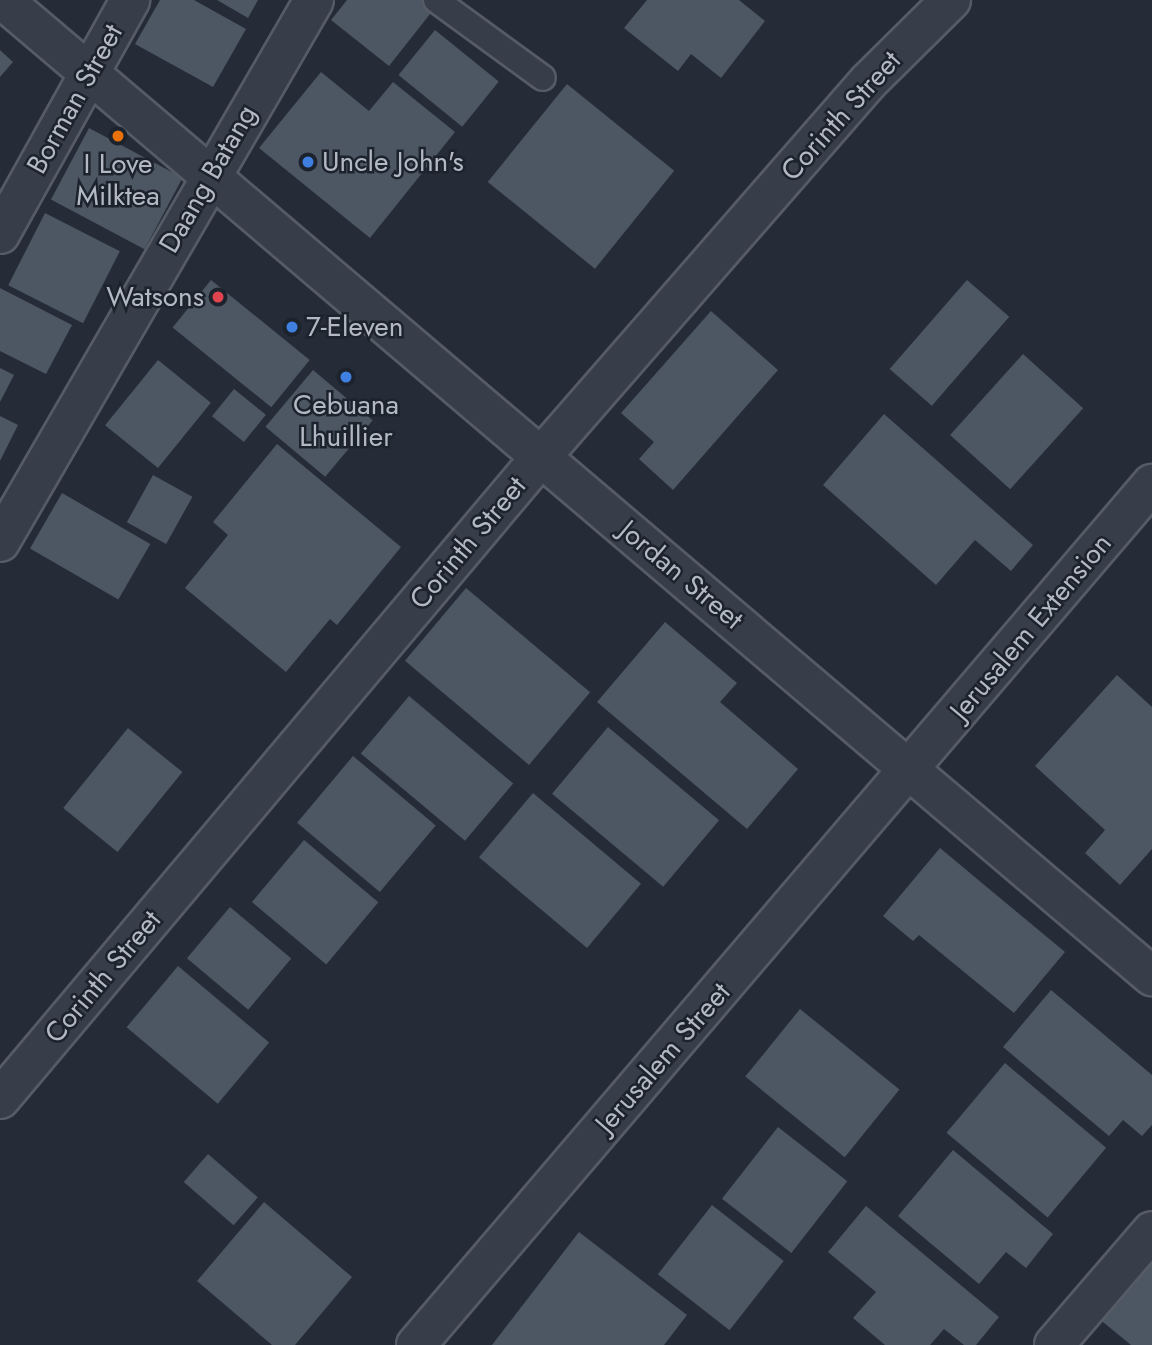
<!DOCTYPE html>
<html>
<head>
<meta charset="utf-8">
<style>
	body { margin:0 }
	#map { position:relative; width:1152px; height:1345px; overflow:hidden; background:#252c38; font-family:Jost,sans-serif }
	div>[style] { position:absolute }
	.building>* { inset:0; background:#4d5663; transform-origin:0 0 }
	.roads { filter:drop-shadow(2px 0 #565c66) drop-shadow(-2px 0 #565c66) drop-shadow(0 2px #565c66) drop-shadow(0 -2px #565c66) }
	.lane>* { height:24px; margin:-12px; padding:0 12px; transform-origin:12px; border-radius:12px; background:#383e49 }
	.street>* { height:38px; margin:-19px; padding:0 19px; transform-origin:19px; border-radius:19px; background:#383e49 }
	.dots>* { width:19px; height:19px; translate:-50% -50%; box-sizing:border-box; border:4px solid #1d232d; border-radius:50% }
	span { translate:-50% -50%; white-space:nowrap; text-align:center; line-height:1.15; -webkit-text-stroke:5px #1d232d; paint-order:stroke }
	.street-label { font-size:28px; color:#b3b9c4 }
	.poi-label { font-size:28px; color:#b3b9c4 }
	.left { translate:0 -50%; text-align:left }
	.right { translate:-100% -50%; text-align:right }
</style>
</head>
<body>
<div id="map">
	<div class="building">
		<i style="clip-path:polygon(160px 0,194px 0,246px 29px,213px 87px,135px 44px)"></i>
		<i style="clip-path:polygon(217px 0,258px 0,248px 18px)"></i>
		<i style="clip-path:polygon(347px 0,423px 0,434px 9px,389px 66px,331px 20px)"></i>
		<i style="clip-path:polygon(647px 0,739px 0,765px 21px,721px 78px,691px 54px,678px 71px,624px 28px)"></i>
		<i style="left:435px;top:30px;width:82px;height:58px;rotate:39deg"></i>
		<i style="clip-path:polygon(0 50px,13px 62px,0 77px)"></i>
		<i style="clip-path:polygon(321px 72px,369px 111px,393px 82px,455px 132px,370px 238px,259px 148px)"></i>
		<i style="left:567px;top:84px;width:138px;height:126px;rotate:39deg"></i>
		<i style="left:89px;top:128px;width:106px;height:81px;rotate:28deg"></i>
		<i style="left:45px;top:213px;width:84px;height:81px;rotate:27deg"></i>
		<i style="left:211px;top:280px;width:127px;height:61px;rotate:39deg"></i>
		<i style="left:967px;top:280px;width:56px;height:118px;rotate:41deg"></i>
		<i style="clip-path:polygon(0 288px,72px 325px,46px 374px,0 351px)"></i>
		<i style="clip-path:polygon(711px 311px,778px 370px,673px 490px,639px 459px,654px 442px,621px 413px)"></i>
		<i style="left:1023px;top:354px;width:81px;height:109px;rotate:42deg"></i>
		<i style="left:158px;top:360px;width:68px;height:84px;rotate:39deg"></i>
		<i style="clip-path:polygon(0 368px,14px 375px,0 402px)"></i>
		<i style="left:313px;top:370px;width:78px;height:74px;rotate:40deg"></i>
		<i style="left:234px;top:389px;width:41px;height:35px;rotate:39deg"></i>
		<i style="clip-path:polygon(884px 414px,1033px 545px,1011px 571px,975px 540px,936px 585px,823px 485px)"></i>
		<i style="clip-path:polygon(0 416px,18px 425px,0 461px)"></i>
		<i style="clip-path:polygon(277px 444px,401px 547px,337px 625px,330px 619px,286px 672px,185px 588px,228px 535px,213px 522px)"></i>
		<i style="left:153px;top:475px;width:45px;height:54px;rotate:29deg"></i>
		<i style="left:62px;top:493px;width:102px;height:64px;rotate:30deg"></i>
		<i style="left:466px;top:588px;width:162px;height:95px;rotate:40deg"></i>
		<i style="clip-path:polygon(665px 622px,737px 683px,720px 702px,798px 769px,747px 829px,597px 702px)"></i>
		<i style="clip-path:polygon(1117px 675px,1152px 707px,1152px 849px,1120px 885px,1085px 853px,1105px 830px,1035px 766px)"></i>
		<i style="left:409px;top:696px;width:136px;height:75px;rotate:40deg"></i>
		<i style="left:608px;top:727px;width:145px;height:87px;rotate:40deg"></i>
		<i style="left:128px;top:728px;width:70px;height:103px;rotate:39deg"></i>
		<i style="left:353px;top:756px;width:108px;height:87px;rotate:40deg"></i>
		<i style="left:533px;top:793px;width:141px;height:84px;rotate:40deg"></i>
		<i style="left:304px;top:840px;width:97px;height:81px;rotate:40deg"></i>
		<i style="clip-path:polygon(940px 848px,1065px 952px,1014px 1013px,919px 935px,913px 941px,883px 916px)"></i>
		<i style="left:230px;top:907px;width:80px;height:67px;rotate:40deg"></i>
		<i style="left:178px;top:966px;width:119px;height:80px;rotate:40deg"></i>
		<i style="clip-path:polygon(1051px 990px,1152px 1075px,1152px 1125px,1142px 1136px,1123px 1120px,1109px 1136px,1003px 1047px)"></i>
		<i style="left:800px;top:1009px;width:128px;height:87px;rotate:39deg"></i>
		<i style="left:1005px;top:1063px;width:132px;height:91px;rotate:40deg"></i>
		<i style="left:778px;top:1127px;width:88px;height:91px;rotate:38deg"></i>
		<i style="clip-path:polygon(953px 1150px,1053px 1234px,1026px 1268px,1006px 1252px,979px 1284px,898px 1216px)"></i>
		<i style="left:208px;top:1154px;width:66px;height:37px;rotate:41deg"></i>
		<i style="clip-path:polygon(264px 1202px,352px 1277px,295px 1345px,272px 1345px,197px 1281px)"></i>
		<i style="left:712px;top:1205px;width:91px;height:88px;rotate:38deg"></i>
		<i style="clip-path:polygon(866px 1206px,999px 1317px,976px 1345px,964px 1345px,944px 1329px,930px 1345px,885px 1345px,853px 1318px,876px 1292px,828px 1252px)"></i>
		<i style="clip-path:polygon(579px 1232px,687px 1315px,664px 1345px,492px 1345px)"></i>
		<i style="clip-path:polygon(1152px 1251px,1152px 1345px,1131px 1345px,1098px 1318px)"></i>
	</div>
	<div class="roads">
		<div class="lane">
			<i style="left:436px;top:0;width:132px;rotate:36.1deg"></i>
		</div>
		<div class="street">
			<i style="left:3px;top:0;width:1508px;rotate:40.35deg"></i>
			<i style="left:0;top:234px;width:268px;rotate:-60.9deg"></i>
			<i style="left:0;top:542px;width:626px;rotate:-59.91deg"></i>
			<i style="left:0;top:1099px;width:838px;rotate:-49.89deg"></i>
			<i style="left:540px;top:458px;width:499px;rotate:-48.9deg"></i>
			<i style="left:868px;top:82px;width:117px;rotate:-44.7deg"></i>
			<i style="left:416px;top:1345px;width:1133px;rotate:-49.48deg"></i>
			<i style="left:1054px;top:1345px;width:150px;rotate:-49.3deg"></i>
		</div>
	</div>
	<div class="dots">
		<i style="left:118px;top:136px;background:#e8710a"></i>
		<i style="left:308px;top:162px;background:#3f7fe0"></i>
		<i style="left:218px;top:297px;background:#e0444e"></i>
		<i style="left:292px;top:327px;background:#3f7fe0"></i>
		<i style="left:346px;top:377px;background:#3f7fe0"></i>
	</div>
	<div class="street-label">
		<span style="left:75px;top:99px;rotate:-61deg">Borman Street</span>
		<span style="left:841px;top:116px;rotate:-48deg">Corinth Street</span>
		<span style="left:208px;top:179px;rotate:-60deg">Daang Batang</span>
		<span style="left:468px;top:543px;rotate:-50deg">Corinth Street</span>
		<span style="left:681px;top:575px;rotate:40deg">Jordan Street</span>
		<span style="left:1031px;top:627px;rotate:-50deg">Jerusalem Extension</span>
		<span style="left:103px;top:977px;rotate:-50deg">Corinth Street</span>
		<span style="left:663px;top:1058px;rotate:-49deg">Jerusalem Street</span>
	</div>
	<div class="poi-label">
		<span class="left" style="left:322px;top:162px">Uncle John's</span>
		<span style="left:118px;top:180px">I Love<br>Milktea</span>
		<span class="right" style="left:204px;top:297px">Watsons</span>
		<span class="left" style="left:306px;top:327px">7-Eleven</span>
		<span style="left:346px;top:421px">Cebuana<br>Lhuillier</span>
	</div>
</div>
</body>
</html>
